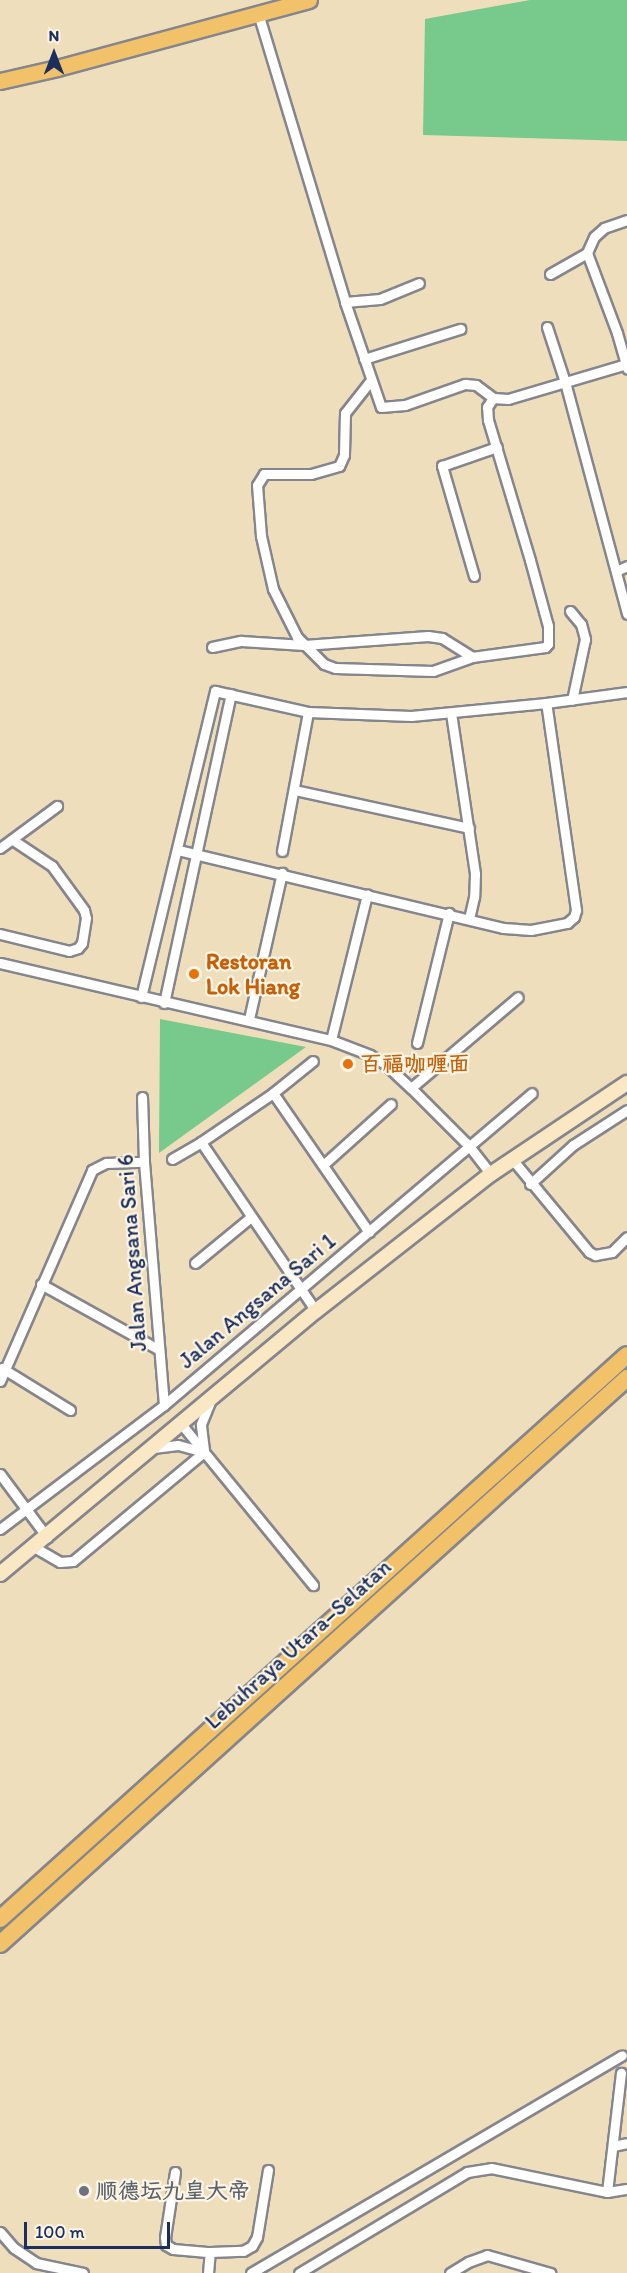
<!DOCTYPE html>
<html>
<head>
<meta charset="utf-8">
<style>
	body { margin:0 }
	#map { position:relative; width:627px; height:2273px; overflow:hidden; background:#efdebc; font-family:Itim,"LXGW WenKai TC",sans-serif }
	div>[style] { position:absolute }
	.green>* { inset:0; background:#78ca8c }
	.roads { filter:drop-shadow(2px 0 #85868d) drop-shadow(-2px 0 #85868d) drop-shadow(0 2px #85868d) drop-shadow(0 -2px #85868d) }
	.minor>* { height:9px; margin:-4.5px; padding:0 4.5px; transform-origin:4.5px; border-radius:4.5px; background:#fff }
	.secondary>* { height:14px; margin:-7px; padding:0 7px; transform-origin:7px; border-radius:7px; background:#fae7c3 }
	.primary>* { height:15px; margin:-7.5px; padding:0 7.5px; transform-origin:7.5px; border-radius:7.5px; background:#f2c26a }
	.motorway>* { height:16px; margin:-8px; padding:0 8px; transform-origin:8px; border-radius:8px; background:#f2c26a }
	.dots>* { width:16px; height:16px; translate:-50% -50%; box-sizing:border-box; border:3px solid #fcf5e5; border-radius:50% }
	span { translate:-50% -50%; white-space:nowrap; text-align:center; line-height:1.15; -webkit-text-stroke:4.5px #fcf5e5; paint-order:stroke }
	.food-label { font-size:22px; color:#c56008; font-weight:700 }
	.left { translate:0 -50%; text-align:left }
	.street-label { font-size:22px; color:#1b2f5e }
	.worship-label { font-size:22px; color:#5b616d; font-weight:700 }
	.north { position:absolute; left:24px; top:24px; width:60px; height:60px; -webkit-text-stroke:4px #fcf5e5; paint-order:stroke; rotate:0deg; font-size:16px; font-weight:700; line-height:24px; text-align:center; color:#1b2f5e }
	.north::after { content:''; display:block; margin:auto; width:21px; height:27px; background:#1b2f5e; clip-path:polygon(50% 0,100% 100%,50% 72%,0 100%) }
	.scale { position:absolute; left:24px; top:2222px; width:146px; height:27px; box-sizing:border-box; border:3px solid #1b2f5e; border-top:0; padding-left:8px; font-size:18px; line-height:21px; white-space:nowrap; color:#1b2f5e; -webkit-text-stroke:4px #fcf5e5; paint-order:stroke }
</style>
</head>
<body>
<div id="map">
	<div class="green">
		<i style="clip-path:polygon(530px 0,627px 0,627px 141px,423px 135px,425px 19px)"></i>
		<i style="clip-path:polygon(160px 1019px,306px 1047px,159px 1153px)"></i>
	</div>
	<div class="roads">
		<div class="minor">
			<i style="left:258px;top:13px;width:302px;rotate:73.2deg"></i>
			<i style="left:345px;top:302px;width:111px;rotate:71.1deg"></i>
			<i style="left:381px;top:407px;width:24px;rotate:-5deg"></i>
			<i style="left:405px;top:405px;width:64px;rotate:-19.3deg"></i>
			<i style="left:465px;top:384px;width:11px;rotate:5deg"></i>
			<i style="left:476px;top:385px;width:21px;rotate:37deg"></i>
			<i style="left:493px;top:398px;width:15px;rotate:4deg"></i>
			<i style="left:508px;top:399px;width:123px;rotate:-16.5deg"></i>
			<i style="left:627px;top:220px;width:24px;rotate:161deg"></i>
			<i style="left:604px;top:228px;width:13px;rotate:138deg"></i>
			<i style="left:594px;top:237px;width:17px;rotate:114deg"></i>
			<i style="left:587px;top:253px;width:85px;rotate:69.4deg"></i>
			<i style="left:617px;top:333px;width:37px;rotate:74deg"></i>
			<i style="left:550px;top:274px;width:43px;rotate:-29.6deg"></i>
			<i style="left:345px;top:302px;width:35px;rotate:-5deg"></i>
			<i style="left:380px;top:299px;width:42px;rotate:-22.3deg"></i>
			<i style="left:547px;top:327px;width:58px;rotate:71.9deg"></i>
			<i style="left:565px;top:382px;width:240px;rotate:75deg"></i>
			<i style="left:364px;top:359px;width:101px;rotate:-17.4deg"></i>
			<i style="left:371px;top:380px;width:42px;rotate:128.2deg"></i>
			<i style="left:345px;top:413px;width:42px;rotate:91.4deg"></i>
			<i style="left:344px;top:455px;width:12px;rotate:114deg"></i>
			<i style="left:339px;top:466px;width:29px;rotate:164deg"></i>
			<i style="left:311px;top:474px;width:47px;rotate:180deg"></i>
			<i style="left:264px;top:474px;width:13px;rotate:122deg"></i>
			<i style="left:257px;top:485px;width:51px;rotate:85.5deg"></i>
			<i style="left:261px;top:536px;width:54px;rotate:77.2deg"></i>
			<i style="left:273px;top:589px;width:54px;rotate:63.4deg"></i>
			<i style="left:297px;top:637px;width:38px;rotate:45deg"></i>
			<i style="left:324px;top:664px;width:12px;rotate:20deg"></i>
			<i style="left:335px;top:668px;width:98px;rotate:1.8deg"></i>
			<i style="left:433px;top:671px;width:41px;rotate:-19.7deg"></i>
			<i style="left:472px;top:657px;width:74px;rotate:-7.8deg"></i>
			<i style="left:545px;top:647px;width:4px;rotate:-45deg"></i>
			<i style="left:548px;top:644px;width:18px;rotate:-90deg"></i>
			<i style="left:548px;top:626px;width:68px;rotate:-105.3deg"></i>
			<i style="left:530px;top:560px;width:146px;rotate:-106.7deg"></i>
			<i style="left:488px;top:420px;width:13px;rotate:-94deg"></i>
			<i style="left:487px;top:407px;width:11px;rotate:-56deg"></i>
			<i style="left:616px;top:571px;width:12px;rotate:-24deg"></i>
			<i style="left:474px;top:576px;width:115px;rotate:-106.2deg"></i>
			<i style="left:442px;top:466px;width:58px;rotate:-19.1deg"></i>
			<i style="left:570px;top:611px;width:17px;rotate:50deg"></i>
			<i style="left:581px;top:624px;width:16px;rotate:75deg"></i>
			<i style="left:585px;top:639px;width:62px;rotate:102deg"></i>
			<i style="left:212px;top:647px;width:30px;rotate:-12deg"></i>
			<i style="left:241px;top:641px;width:63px;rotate:3.6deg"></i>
			<i style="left:304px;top:645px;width:124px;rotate:-4.2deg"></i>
			<i style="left:428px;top:636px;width:14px;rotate:8deg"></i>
			<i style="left:442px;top:638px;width:36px;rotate:32deg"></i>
			<i style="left:451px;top:713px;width:163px;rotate:81.5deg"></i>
			<i style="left:475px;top:874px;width:23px;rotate:92deg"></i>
			<i style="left:474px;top:897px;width:22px;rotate:103deg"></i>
			<i style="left:295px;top:790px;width:178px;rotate:12.3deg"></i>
			<i style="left:0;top:848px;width:71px;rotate:-36.4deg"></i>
			<i style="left:178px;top:850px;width:334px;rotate:13.5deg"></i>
			<i style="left:503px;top:928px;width:28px;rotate:4deg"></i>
			<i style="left:531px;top:930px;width:37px;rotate:-11deg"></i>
			<i style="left:567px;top:923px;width:9px;rotate:-41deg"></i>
			<i style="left:574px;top:917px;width:7px;rotate:-74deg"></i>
			<i style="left:576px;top:910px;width:209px;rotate:-98.2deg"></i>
			<i style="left:282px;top:851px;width:141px;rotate:-79.4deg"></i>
			<i style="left:0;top:934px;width:71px;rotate:13.8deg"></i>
			<i style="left:69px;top:951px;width:9px;rotate:-18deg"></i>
			<i style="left:78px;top:948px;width:6px;rotate:-51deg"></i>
			<i style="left:82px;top:943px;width:25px;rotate:-81deg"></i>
			<i style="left:86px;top:918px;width:8px;rotate:-104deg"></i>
			<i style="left:84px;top:910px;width:54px;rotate:-126deg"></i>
			<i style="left:52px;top:866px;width:47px;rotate:-146.3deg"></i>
			<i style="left:0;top:963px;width:340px;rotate:13.1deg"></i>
			<i style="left:331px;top:1040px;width:42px;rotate:21deg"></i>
			<i style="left:370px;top:1055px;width:17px;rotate:31deg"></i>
			<i style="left:385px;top:1064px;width:35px;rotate:43deg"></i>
			<i style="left:411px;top:1088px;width:82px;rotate:45deg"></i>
			<i style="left:469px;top:1146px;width:36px;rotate:52deg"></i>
			<i style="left:141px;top:997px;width:315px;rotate:-76.4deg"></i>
			<i style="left:215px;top:691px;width:95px;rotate:12.7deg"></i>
			<i style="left:308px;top:712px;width:103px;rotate:2.2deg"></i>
			<i style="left:411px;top:716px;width:136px;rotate:-5.5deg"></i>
			<i style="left:546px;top:703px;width:82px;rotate:-7.7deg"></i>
			<i style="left:164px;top:1003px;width:316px;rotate:-77.8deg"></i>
			<i style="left:249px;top:1019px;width:150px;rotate:-77.3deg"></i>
			<i style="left:331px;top:1040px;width:150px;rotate:-76.1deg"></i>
			<i style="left:417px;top:1043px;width:134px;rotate:-76.2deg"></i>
			<i style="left:411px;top:1088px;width:140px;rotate:-40.4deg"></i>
			<i style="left:273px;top:1093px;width:169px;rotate:55.4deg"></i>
			<i style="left:142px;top:1097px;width:65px;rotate:88.2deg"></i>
			<i style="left:144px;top:1162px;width:244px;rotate:85.3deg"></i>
			<i style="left:201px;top:1142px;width:87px;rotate:-34.2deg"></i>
			<i style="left:273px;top:1093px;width:51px;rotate:-38.7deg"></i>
			<i style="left:172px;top:1159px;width:34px;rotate:-30deg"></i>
			<i style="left:201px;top:1142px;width:204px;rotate:55.8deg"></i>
			<i style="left:512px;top:1159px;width:121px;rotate:50.4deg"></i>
			<i style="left:589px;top:1252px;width:7px;rotate:27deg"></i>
			<i style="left:595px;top:1255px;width:17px;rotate:-10deg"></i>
			<i style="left:612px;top:1252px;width:21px;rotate:-45deg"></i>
			<i style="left:323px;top:1165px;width:91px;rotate:-41.9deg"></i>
			<i style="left:530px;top:1184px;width:58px;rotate:-42.2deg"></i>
			<i style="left:573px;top:1145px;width:64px;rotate:-32.9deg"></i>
			<i style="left:195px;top:1263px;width:72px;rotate:-39.4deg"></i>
			<i style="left:41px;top:1284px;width:134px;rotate:29.1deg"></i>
			<i style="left:2px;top:1368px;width:80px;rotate:31.7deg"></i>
			<i style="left:0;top:1381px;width:230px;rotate:-66.4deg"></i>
			<i style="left:92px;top:1170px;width:16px;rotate:-27deg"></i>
			<i style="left:106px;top:1163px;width:38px;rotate:-2deg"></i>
			<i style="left:182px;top:1425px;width:207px;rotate:50.7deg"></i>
			<i style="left:153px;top:1448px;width:25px;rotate:-7deg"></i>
			<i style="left:178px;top:1445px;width:27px;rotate:15deg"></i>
			<i style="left:204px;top:1450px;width:26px;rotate:-97deg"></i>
			<i style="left:201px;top:1424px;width:24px;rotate:-68deg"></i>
			<i style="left:0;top:1474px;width:79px;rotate:53.3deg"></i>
			<i style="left:0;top:1529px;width:206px;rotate:-37.1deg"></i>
			<i style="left:164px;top:1405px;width:482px;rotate:-40.3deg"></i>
			<i style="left:34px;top:1547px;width:30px;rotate:30deg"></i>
			<i style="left:60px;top:1562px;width:13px;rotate:-4deg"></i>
			<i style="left:73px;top:1561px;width:170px;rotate:-39.8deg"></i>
			<i style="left:613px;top:2146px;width:14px;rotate:-12deg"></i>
			<i style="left:175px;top:2172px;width:66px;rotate:98.7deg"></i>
			<i style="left:165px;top:2237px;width:8px;rotate:83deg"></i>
			<i style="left:166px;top:2245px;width:8px;rotate:30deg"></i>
			<i style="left:173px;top:2249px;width:37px;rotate:5deg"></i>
			<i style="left:607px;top:2192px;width:120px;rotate:-83.3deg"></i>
			<i style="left:0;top:2232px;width:21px;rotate:49deg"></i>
			<i style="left:14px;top:2248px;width:27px;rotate:34deg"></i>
			<i style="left:36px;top:2263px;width:48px;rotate:12deg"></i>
			<i style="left:208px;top:2273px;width:21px;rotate:-85deg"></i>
			<i style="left:210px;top:2252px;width:33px;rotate:-2deg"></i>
			<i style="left:243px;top:2251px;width:10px;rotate:-29deg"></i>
			<i style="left:252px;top:2246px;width:10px;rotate:-61deg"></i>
			<i style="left:257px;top:2237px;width:68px;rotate:-80.7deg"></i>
			<i style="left:251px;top:2273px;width:430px;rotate:-30.4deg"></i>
			<i style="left:299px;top:2273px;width:196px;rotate:-31deg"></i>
			<i style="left:467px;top:2172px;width:24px;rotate:-9deg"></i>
			<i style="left:491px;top:2168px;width:118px;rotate:11.7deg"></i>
			<i style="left:607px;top:2192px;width:20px;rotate:-9deg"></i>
			<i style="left:450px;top:2273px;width:21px;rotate:-31deg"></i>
			<i style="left:468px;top:2262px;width:20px;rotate:-20deg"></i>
			<i style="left:487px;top:2255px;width:66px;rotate:15.9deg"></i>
		</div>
		<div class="secondary">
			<i style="left:0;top:1574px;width:411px;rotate:-39.8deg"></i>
			<i style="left:316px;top:1311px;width:222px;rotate:-38.1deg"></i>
			<i style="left:491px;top:1174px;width:164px;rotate:-33.8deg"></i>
		</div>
		<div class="primary">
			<i style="left:0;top:81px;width:58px;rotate:-12.8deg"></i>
			<i style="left:57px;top:68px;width:261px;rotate:-15.1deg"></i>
		</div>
		<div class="motorway">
			<i style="left:0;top:1919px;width:843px;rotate:-41.97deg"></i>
			<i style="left:0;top:1944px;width:845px;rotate:-42.07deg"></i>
		</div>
	</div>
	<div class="dots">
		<i style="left:194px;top:974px;background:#e8710a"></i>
		<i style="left:348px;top:1064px;background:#e8710a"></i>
		<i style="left:84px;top:2191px;background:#6b7280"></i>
	</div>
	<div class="food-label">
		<span class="left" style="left:206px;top:974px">Restoran<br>Lok Hiang</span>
		<span class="left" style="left:360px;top:1064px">百福咖喱面</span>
	</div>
	<div class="street-label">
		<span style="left:132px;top:1253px;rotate:-94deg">Jalan Angsana Sari 6</span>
		<span style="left:257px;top:1301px;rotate:-40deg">Jalan Angsana Sari 1</span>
		<span style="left:298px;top:1644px;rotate:-42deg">Lebuhraya Utara–Selatan</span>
	</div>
	<div class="worship-label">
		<span class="left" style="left:96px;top:2191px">顺德坛九皇大帝</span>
	</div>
	<div class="north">N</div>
	<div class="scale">100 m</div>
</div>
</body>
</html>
